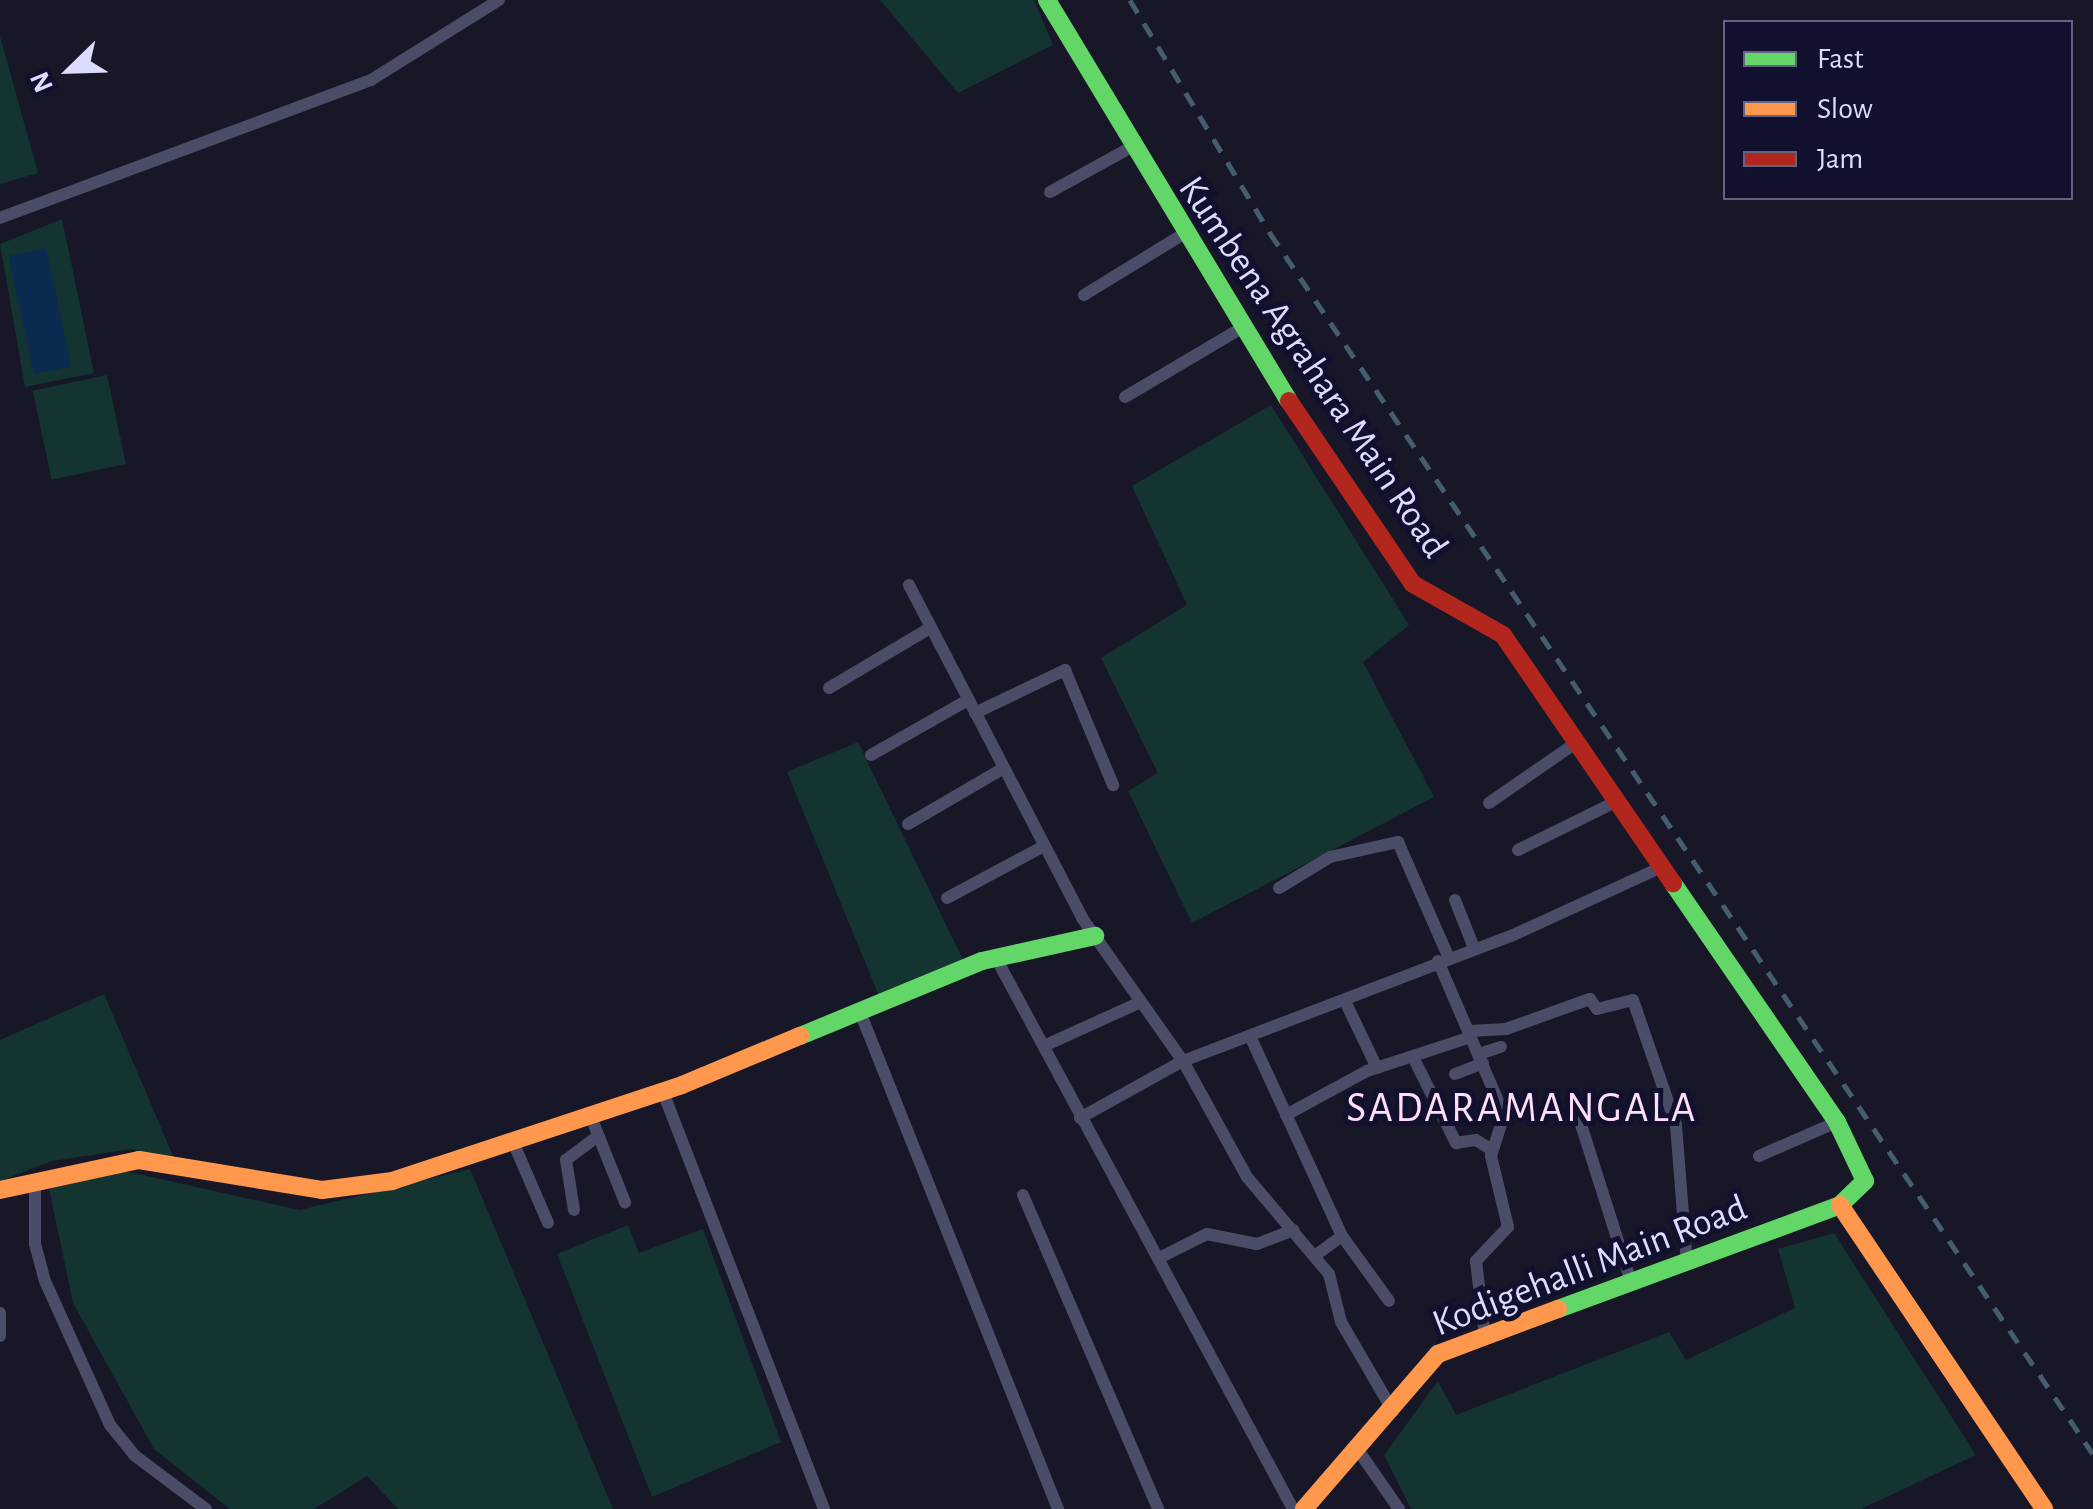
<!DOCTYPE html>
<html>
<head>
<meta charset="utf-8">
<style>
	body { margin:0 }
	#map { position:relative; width:2093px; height:1509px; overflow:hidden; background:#171727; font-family:"Alegreya Sans",sans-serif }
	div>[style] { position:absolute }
	.green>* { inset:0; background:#133431; transform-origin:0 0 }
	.water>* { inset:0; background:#0a2a4f; transform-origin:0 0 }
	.street>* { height:12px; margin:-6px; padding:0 6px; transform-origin:6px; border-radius:6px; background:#4b4d68 }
	.fast>* { height:18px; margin:-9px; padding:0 9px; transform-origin:9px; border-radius:9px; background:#63d668 }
	.slow>* { height:18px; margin:-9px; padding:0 9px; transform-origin:9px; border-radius:9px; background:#ff974d }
	.jam>* { height:18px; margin:-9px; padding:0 9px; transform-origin:9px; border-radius:9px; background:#b3261e }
	.rail>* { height:5px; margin-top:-2.5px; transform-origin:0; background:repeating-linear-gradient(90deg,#445e6e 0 15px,transparent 0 27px) }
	span { translate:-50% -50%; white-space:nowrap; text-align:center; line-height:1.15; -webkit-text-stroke:10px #11102e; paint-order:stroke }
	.street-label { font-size:38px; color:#dcdcff }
	.quarter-label { font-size:42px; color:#ffdef7; letter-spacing:2.5px }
	.legend { position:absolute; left:1723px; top:20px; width:350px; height:180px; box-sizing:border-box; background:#11102e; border:2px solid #626282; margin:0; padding:12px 18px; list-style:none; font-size:30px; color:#dcdcff }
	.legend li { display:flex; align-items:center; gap:20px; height:50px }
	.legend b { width:50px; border:2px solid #626282 }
	.north { position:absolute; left:20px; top:20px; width:100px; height:100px; -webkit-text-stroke:8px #11102e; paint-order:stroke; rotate:247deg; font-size:28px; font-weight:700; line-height:40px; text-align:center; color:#dcdcff }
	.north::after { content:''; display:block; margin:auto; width:35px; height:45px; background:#dcdcff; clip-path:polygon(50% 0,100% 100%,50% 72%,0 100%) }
</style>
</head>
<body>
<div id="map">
	<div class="green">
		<i style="clip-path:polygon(880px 0,1034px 0,1053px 45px,958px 93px)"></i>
		<i style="clip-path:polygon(0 36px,38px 173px,0 184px)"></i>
		<i style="clip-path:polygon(62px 219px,94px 373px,25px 387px,0 244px)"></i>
		<i style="left:107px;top:375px;width:91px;height:76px;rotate:78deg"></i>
		<i style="clip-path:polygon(1271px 405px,1409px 625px,1363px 662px,1434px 797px,1192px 923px,1128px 791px,1158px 773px,1101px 658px,1187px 605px,1132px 486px)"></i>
		<i style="clip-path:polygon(858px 742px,964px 962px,879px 996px,787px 772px)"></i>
		<i style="clip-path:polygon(104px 994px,174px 1158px,132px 1149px,52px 1161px,0 1181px,0 1040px)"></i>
		<i style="clip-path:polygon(470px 1169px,613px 1509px,398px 1509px,367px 1476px,314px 1509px,230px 1509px,154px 1449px,73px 1303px,49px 1188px,125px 1171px,300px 1210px)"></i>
		<i style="clip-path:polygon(628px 1225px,639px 1253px,703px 1229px,781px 1442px,652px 1497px,557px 1254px)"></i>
		<i style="clip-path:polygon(1834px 1233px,1976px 1455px,1861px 1509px,1411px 1509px,1384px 1455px,1438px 1381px,1456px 1415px,1669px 1332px,1686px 1360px,1795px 1308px,1778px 1249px)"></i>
	</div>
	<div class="water">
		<i style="left:46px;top:248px;width:121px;height:38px;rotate:78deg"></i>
	</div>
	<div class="street">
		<i style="left:1050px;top:192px;width:89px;rotate:-28.9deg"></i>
		<i style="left:0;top:218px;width:396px;rotate:-20.4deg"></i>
		<i style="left:371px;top:80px;width:151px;rotate:-32deg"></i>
		<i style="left:1084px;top:295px;width:115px;rotate:-31.5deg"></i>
		<i style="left:1125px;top:397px;width:134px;rotate:-30.6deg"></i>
		<i style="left:909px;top:585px;width:375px;rotate:62.5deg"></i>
		<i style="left:1082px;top:918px;width:175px;rotate:54.8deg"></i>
		<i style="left:1183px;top:1061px;width:132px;rotate:61.1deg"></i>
		<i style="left:1247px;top:1177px;width:127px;rotate:49.8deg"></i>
		<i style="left:1329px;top:1274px;width:49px;rotate:76deg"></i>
		<i style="left:1341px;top:1322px;width:103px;rotate:59.7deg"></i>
		<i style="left:829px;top:688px;width:117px;rotate:-30.7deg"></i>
		<i style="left:975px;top:713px;width:100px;rotate:-25.5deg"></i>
		<i style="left:1065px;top:670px;width:125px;rotate:67.3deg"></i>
		<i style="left:871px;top:755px;width:112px;rotate:-29.6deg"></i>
		<i style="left:1489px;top:803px;width:107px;rotate:-34.7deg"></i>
		<i style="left:908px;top:824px;width:111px;rotate:-30.3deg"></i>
		<i style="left:1518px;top:850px;width:110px;rotate:-26.3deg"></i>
		<i style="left:1279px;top:888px;width:60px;rotate:-31.3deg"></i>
		<i style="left:1330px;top:857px;width:70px;rotate:-12.4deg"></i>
		<i style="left:1398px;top:842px;width:124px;rotate:66.3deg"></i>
		<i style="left:947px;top:898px;width:110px;rotate:-28.2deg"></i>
		<i style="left:1455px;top:900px;width:52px;rotate:68.4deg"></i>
		<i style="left:996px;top:958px;width:626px;rotate:61.67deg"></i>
		<i style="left:1438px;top:961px;width:168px;rotate:66.8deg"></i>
		<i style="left:1504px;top:1115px;width:43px;rotate:107.6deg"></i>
		<i style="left:1491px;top:1156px;width:73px;rotate:76.5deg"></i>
		<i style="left:1508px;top:1227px;width:47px;rotate:133.3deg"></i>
		<i style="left:1476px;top:1261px;width:77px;rotate:83.2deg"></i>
		<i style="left:1345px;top:1001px;width:74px;rotate:64.5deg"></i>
		<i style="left:860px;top:1012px;width:535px;rotate:68.28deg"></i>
		<i style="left:1469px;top:1031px;width:37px;rotate:-3deg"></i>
		<i style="left:1506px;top:1029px;width:89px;rotate:-19.7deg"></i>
		<i style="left:1590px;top:999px;width:12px;rotate:55deg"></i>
		<i style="left:1597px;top:1009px;width:37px;rotate:-14deg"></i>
		<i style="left:1633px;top:1000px;width:132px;rotate:71deg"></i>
		<i style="left:1676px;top:1125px;width:139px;rotate:85.5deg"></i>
		<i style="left:1250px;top:1036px;width:220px;rotate:65.3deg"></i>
		<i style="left:1342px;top:1236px;width:34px;rotate:144deg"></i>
		<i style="left:1046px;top:1045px;width:104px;rotate:-24.4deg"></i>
		<i style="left:1479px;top:1054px;width:23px;rotate:-18deg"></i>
		<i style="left:1415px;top:1061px;width:92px;rotate:63.4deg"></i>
		<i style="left:1456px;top:1143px;width:20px;rotate:-9deg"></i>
		<i style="left:1476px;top:1140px;width:19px;rotate:32deg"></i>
		<i style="left:1455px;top:1074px;width:30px;rotate:-21deg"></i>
		<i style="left:663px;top:1092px;width:447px;rotate:68.9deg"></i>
		<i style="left:1286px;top:1115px;width:92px;rotate:-28.5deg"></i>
		<i style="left:1367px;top:1071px;width:109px;rotate:-18.1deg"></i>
		<i style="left:1578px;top:1115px;width:178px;rotate:72.4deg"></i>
		<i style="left:591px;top:1117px;width:92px;rotate:68.2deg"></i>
		<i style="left:1080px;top:1118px;width:118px;rotate:-29deg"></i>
		<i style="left:1183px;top:1061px;width:351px;rotate:-20.9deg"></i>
		<i style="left:1511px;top:936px;width:166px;rotate:-24.6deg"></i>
		<i style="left:513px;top:1142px;width:88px;rotate:66.6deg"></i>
		<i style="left:1759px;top:1156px;width:85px;rotate:-23.6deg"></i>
		<i style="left:35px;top:1181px;width:63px;rotate:90deg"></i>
		<i style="left:35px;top:1244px;width:38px;rotate:75deg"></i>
		<i style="left:45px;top:1281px;width:158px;rotate:65.7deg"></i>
		<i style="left:110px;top:1425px;width:38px;rotate:51deg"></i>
		<i style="left:134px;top:1455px;width:90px;rotate:36.9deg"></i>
		<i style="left:1023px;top:1195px;width:342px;rotate:66.7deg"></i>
		<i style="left:574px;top:1210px;width:51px;rotate:-99.1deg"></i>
		<i style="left:566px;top:1160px;width:40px;rotate:-37deg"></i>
		<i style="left:1342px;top:1236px;width:80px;rotate:54.1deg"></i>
		<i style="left:1161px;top:1257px;width:51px;rotate:-26.6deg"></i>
		<i style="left:1207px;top:1234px;width:51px;rotate:11.3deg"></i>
		<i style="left:1257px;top:1244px;width:39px;rotate:-21deg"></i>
		<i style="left:0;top:1313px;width:23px;rotate:90deg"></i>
		<i style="left:1358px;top:1450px;width:72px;rotate:55.2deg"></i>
	</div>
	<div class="fast">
		<i style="left:1047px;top:0;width:468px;rotate:58.9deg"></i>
		<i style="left:800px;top:1036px;width:197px;rotate:-22.4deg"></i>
		<i style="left:982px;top:961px;width:116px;rotate:-12.5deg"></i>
		<i style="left:1558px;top:1309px;width:301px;rotate:-20.2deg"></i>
		<i style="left:1840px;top:1205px;width:35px;rotate:-44deg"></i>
		<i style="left:1865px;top:1181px;width:65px;rotate:-115.4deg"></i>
		<i style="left:1837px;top:1122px;width:290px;rotate:-124.5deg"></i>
	</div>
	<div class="slow">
		<i style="left:0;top:1190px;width:142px;rotate:-12.2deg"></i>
		<i style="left:139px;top:1160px;width:185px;rotate:9.3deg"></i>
		<i style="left:322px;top:1190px;width:71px;rotate:-7.3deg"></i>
		<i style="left:392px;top:1181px;width:305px;rotate:-18.3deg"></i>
		<i style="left:682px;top:1085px;width:128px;rotate:-22.6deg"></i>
		<i style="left:1840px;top:1205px;width:366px;rotate:56.1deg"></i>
		<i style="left:1304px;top:1509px;width:205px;rotate:-49.2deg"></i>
		<i style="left:1438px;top:1354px;width:128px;rotate:-20.6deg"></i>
	</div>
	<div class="jam">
		<i style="left:1289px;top:401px;width:221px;rotate:55.9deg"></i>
		<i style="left:1413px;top:584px;width:103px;rotate:29.5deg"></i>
		<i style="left:1503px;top:635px;width:301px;rotate:55.6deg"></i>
	</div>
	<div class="rail">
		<i style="left:1130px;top:0;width:272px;rotate:59deg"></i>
		<i style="left:1270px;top:233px;width:1472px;rotate:56.02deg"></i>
	</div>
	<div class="street-label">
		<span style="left:1312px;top:368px;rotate:56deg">Kumbena Agrahara Main Road</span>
		<span style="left:1590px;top:1267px;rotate:-21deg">Kodigehalli Main Road</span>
	</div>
	<div class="quarter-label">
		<span style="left:1522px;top:1108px">SADARAMANGALA</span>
	</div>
	<ul class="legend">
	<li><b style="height:12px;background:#63d668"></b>Fast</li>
	<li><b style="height:12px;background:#ff974d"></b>Slow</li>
	<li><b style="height:12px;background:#b3261e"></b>Jam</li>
	</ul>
	<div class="north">N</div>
</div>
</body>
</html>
